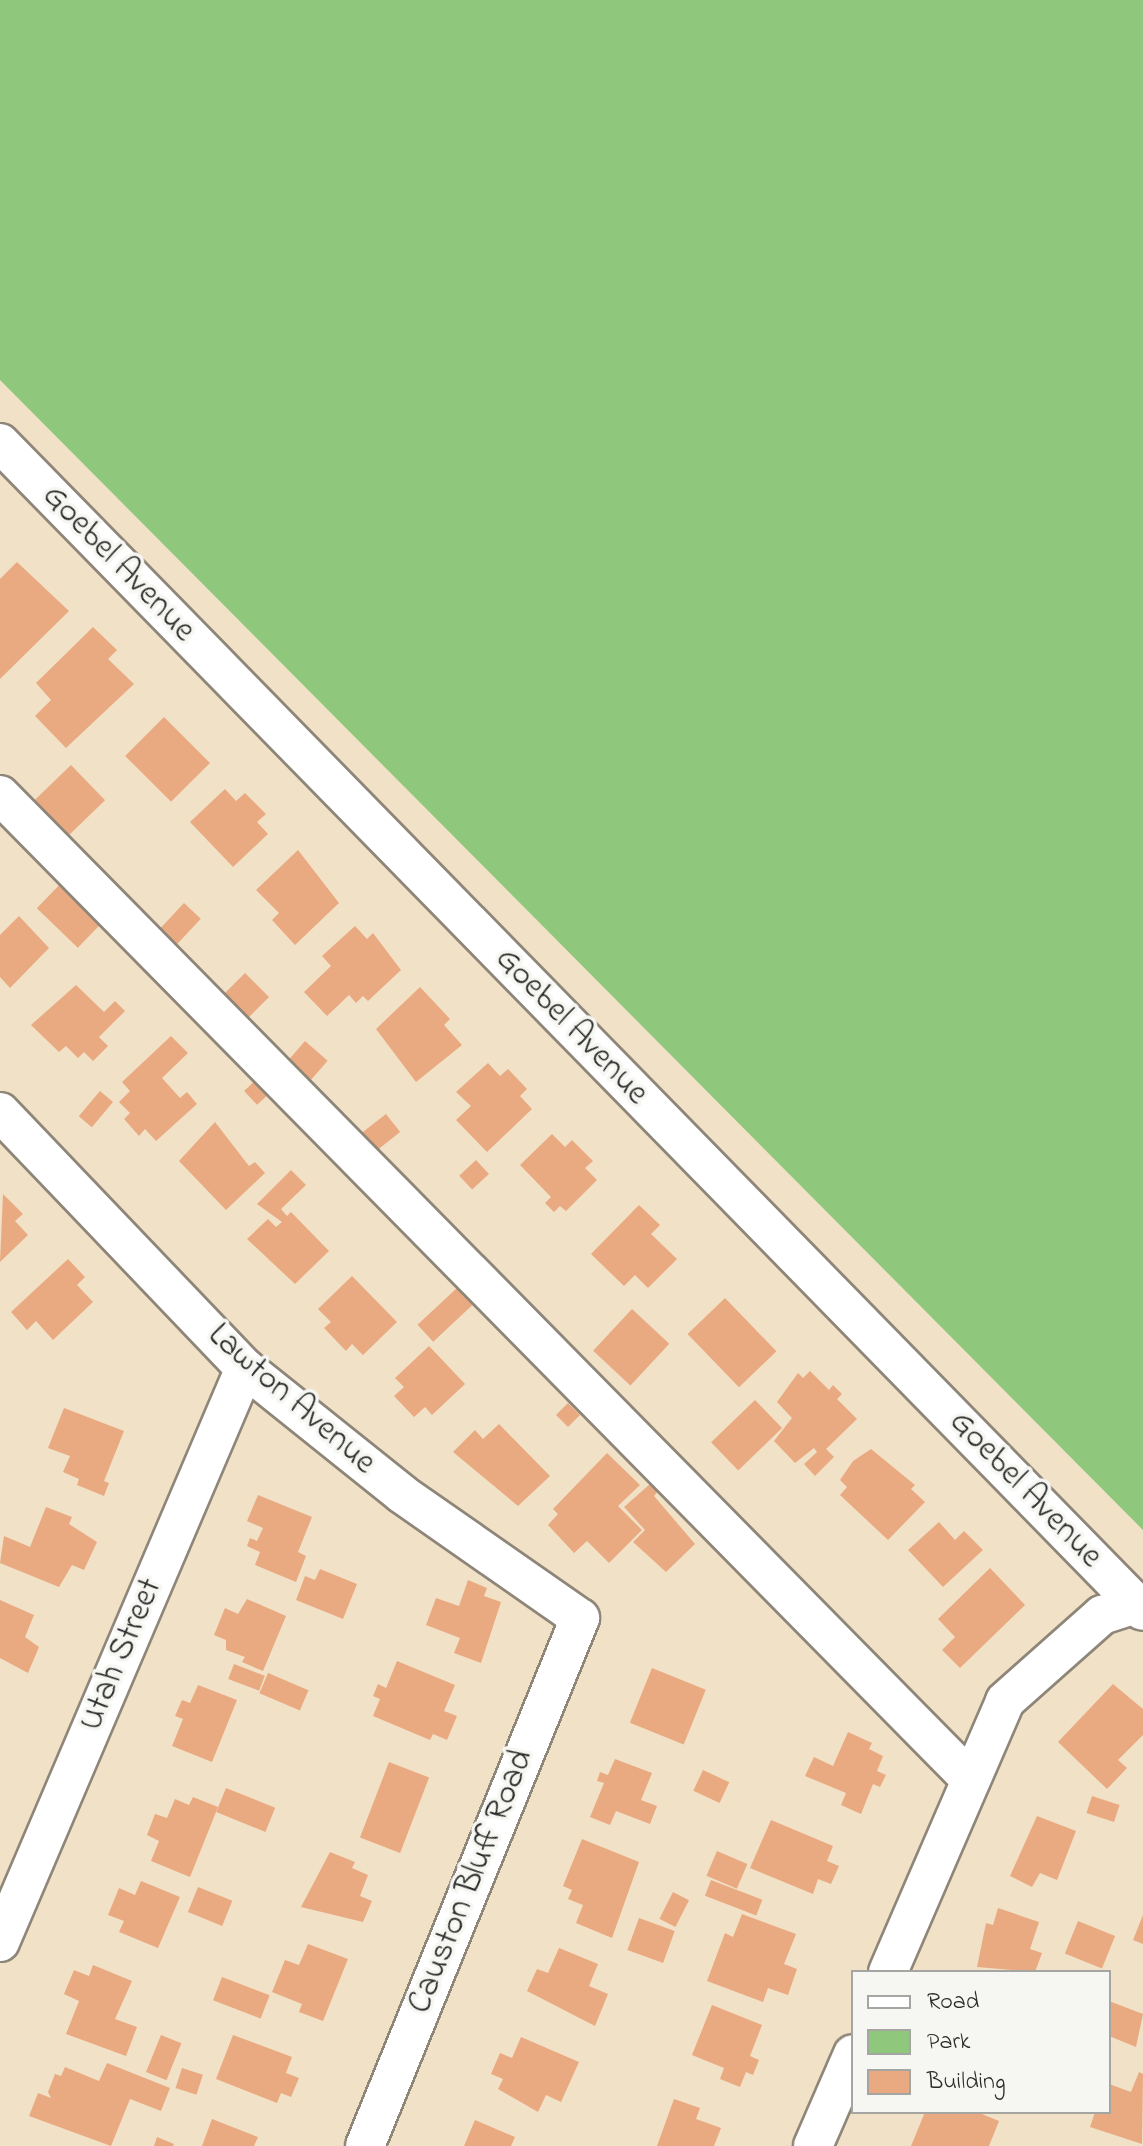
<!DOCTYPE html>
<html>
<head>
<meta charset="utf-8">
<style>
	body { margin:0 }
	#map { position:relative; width:1143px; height:2146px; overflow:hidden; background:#f1e1c7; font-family:"Indie Flower",sans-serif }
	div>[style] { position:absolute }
	.green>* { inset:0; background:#8fc87c }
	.building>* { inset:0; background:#eaaa81; transform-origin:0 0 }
	.roads { filter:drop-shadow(2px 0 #8e8679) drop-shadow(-2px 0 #8e8679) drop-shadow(0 2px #8e8679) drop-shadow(0 -2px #8e8679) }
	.minor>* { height:38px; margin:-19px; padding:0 19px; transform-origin:19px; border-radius:19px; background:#fff }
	span { translate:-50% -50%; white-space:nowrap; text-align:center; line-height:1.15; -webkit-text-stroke:7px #f6f6f2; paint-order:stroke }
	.street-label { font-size:34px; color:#2b2b2b }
	.legend { position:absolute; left:851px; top:1970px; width:260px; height:144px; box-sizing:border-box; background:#f6f6f2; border:2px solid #a5a5a2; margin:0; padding:10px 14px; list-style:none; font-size:24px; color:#2b2b2b }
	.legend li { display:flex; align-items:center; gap:16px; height:40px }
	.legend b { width:40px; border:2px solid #a5a5a2 }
</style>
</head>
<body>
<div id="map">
	<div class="green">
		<i style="clip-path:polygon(0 0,1143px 0,1143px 1530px,0 380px)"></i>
	</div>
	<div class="building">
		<i style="clip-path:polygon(17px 562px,69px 611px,0 679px,0 579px)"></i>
		<i style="clip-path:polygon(93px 627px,117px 650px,108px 659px,134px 684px,66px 748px,35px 716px,51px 700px,36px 683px)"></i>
		<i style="left:164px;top:717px;width:65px;height:55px;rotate:45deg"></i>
		<i style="left:71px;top:765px;width:49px;height:54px;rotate:46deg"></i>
		<i style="clip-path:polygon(225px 789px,236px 801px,245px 793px,266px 814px,257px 822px,268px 834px,233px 867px,190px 822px)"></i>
		<i style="clip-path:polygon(298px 850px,339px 903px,295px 945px,272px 920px,279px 913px,256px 890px)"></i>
		<i style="left:66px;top:878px;width:57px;height:42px;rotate:44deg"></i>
		<i style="left:184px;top:903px;width:23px;height:38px;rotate:43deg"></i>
		<i style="clip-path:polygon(19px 916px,49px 948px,10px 988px,0 977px,0 935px)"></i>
		<i style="clip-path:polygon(355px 926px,367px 939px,373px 933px,401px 970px,368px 1001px,363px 996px,356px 1003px,349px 995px,327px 1016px,304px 992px,331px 966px,322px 956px)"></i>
		<i style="left:245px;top:973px;width:34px;height:36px;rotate:45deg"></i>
		<i style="clip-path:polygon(76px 985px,104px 1012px,115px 1001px,125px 1011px,99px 1037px,108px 1046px,93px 1061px,84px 1052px,78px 1058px,66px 1046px,59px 1052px,31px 1025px)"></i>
		<i style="clip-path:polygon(420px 987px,450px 1019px,444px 1025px,462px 1045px,416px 1082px,376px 1029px)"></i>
		<i style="clip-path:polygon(171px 1036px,188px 1053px,162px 1078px,180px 1098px,187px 1092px,197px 1104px,156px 1141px,145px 1129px,139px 1136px,124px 1119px,130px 1113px,119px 1102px,130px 1091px,122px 1082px)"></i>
		<i style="left:305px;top:1041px;width:30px;height:28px;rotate:41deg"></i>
		<i style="clip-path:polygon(488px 1063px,500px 1076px,508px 1069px,527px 1089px,520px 1096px,532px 1109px,487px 1152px,456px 1120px,471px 1106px,456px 1092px)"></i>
		<i style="left:258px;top:1078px;width:19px;height:19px;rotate:47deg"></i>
		<i style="left:100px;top:1091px;width:17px;height:33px;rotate:40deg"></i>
		<i style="left:386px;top:1114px;width:23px;height:33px;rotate:52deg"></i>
		<i style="clip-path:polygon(215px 1122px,249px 1166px,255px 1162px,265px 1173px,226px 1210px,179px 1161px)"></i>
		<i style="clip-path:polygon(552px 1134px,565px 1147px,572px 1140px,593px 1161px,585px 1168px,597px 1180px,566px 1211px,560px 1206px,554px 1212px,545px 1203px,551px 1197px,520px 1165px)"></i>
		<i style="left:476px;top:1160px;width:19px;height:23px;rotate:47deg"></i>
		<i style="clip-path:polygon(291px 1170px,306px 1185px,281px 1209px,287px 1216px,291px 1212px,329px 1251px,295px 1284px,247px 1239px,268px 1219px,276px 1227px,282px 1222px,257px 1204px)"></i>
		<i style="clip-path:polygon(3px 1194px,23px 1214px,15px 1221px,28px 1235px,0 1262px)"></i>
		<i style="clip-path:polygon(639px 1205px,660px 1225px,651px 1234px,677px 1259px,648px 1288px,635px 1275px,624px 1286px,591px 1254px)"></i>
		<i style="clip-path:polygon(68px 1259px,85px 1277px,77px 1285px,93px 1302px,53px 1340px,36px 1321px,27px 1330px,11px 1312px)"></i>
		<i style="clip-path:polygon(352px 1276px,397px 1322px,363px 1355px,352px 1344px,346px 1351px,324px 1328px,331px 1322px,318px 1309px)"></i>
		<i style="left:457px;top:1288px;width:23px;height:54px;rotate:47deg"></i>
		<i style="left:725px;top:1298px;width:74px;height:52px;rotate:46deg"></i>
		<i style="left:632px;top:1309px;width:51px;height:57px;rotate:43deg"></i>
		<i style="clip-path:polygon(429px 1346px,465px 1384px,432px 1415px,425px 1407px,414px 1417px,394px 1396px,404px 1387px,395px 1378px)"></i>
		<i style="clip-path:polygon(810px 1371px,829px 1390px,833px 1385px,842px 1394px,837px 1399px,857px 1419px,826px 1449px,834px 1457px,815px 1476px,804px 1464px,817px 1452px,814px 1448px,795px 1463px,774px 1441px,792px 1418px,777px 1402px,798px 1373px,803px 1378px)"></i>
		<i style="left:755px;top:1400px;width:39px;height:61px;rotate:46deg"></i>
		<i style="left:568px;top:1403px;width:17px;height:17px;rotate:45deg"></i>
		<i style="clip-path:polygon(64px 1408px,124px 1431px,104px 1481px,109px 1483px,104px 1496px,77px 1485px,79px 1479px,63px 1472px,70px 1456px,48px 1448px)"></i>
		<i style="clip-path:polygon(499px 1424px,550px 1476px,518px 1506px,453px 1452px,475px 1430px,483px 1439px)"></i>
		<i style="clip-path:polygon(871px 1449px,915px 1485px,911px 1489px,925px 1502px,888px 1540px,840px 1495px,847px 1487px,840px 1480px,853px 1461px)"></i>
		<i style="clip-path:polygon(607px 1453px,640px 1485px,618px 1506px,642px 1530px,609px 1563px,587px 1541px,574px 1553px,548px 1525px,558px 1514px,553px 1509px)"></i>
		<i style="clip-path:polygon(650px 1484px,658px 1491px,654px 1496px,695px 1544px,666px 1572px,633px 1542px,645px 1530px,624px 1507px)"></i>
		<i style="clip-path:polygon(258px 1495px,312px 1517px,298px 1552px,306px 1556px,296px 1582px,255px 1565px,260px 1552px,247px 1546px,250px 1538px,257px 1541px,263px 1528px,247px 1521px)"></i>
		<i style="clip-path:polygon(46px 1507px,72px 1517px,69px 1524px,97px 1542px,84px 1570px,72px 1565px,59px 1587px,0 1563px,4px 1536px,30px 1547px)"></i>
		<i style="clip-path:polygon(939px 1522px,955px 1540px,964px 1531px,983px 1550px,943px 1587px,908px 1550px)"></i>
		<i style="clip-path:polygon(990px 1568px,1025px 1605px,960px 1668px,942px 1650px,955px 1637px,938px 1619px)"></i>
		<i style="clip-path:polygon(320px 1569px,357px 1584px,343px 1619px,296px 1600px,305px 1576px,315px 1580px)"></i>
		<i style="clip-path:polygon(468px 1580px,487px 1588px,484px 1596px,501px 1602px,481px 1663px,454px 1653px,460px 1638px,426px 1625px,436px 1598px,459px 1606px)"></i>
		<i style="clip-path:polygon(247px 1599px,286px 1616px,263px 1671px,242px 1662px,245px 1657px,226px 1650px,226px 1640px,214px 1635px,225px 1608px,238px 1614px)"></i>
		<i style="clip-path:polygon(0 1600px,34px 1615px,25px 1637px,39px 1647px,28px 1673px,0 1658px)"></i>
		<i style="clip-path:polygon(397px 1661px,455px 1685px,444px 1711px,457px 1716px,447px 1740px,433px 1734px,430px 1740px,373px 1716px,380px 1699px,373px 1696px,378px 1684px,386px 1688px)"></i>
		<i style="left:234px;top:1664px;width:33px;height:16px;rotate:21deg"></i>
		<i style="left:652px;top:1668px;width:58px;height:59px;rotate:22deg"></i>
		<i style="left:268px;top:1673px;width:44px;height:22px;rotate:23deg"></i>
		<i style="clip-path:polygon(1113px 1684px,1143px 1709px,1143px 1735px,1118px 1760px,1127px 1768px,1107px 1789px,1058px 1742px)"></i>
		<i style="clip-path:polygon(198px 1685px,237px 1700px,212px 1762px,172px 1746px,183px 1719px,175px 1716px,182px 1700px,190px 1703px)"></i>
		<i style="clip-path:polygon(848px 1732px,872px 1743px,869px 1749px,883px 1756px,877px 1771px,886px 1775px,880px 1787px,873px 1784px,861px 1814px,841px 1805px,846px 1793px,805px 1776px,814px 1757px,833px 1766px)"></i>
		<i style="clip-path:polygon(615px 1759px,652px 1773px,641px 1800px,657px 1806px,650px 1824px,616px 1811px,610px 1825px,590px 1817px,604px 1783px,597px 1781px,600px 1772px,608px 1775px)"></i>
		<i style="left:389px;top:1762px;width:43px;height:81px;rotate:21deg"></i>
		<i style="left:703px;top:1770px;width:29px;height:23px;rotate:25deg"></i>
		<i style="left:226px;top:1788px;width:53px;height:26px;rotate:22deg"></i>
		<i style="left:1092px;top:1796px;width:29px;height:18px;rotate:18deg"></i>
		<i style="clip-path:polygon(193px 1797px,218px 1807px,190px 1877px,151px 1861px,159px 1841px,147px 1835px,155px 1814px,167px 1818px,175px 1799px,189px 1805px)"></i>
		<i style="clip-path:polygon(1037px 1816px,1076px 1831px,1057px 1880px,1040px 1873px,1032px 1887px,1010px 1876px)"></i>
		<i style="clip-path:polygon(771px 1820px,833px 1846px,827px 1861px,839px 1866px,831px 1884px,818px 1879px,813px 1894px,750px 1868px)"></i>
		<i style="clip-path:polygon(582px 1839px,639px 1862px,612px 1938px,576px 1923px,583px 1905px,568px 1899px,572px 1890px,563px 1886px)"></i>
		<i style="left:717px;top:1851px;width:33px;height:27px;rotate:23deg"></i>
		<i style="clip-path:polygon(330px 1852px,355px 1862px,352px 1868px,368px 1875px,360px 1896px,372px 1901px,363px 1922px,301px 1907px)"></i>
		<i style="left:711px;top:1880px;width:55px;height:17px;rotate:21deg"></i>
		<i style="clip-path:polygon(141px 1881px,180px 1897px,158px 1948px,119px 1932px,124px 1921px,108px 1915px,119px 1888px,135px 1895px)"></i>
		<i style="left:198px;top:1887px;width:37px;height:27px;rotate:22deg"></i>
		<i style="left:673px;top:1892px;width:18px;height:30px;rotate:27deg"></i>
		<i style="clip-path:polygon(998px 1908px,1039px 1922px,1030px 1949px,1042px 1953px,1035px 1972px,977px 1967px,986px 1923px,993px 1925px)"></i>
		<i style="clip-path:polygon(742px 1914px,796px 1934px,784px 1964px,797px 1969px,788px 1995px,768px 1988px,763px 2002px,707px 1981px,725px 1933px,733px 1937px)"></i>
		<i style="clip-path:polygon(1143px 1915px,1143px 1944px,1133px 1940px)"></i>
		<i style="left:639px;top:1918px;width:38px;height:34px;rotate:20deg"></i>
		<i style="left:1078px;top:1921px;width:40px;height:35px;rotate:22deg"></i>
		<i style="clip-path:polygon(308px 1944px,348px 1959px,323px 2021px,299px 2012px,302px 2004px,272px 1992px,285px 1960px,299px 1965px)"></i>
		<i style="clip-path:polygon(559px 1948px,598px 1964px,589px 1986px,608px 1994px,595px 2026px,527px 1991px,537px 1969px,548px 1973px)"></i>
		<i style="clip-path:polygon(93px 1965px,132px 1981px,115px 2019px,137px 2027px,126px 2056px,66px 2034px,79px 2001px,64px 1994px,74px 1970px,89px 1976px)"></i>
		<i style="left:222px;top:1977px;width:51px;height:25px;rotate:21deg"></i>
		<i style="clip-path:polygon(1109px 2001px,1143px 2014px,1136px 2047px,1109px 2036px)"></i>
		<i style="clip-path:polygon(712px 2005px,762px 2025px,750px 2056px,759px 2060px,753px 2075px,746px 2072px,740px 2087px,720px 2079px,724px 2068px,692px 2055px)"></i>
		<i style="left:161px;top:2035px;width:22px;height:40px;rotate:22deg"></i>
		<i style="clip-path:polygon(233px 2035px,292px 2057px,286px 2073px,299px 2078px,291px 2097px,281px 2093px,277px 2103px,216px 2079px)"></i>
		<i style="clip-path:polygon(521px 2037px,579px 2062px,561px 2102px,546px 2095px,538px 2112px,498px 2089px,503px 2079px,491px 2074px,500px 2053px,512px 2058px)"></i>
		<i style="clip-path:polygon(107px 2063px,170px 2088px,161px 2111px,130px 2099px,111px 2146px,29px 2116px,38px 2093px,51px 2098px,48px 2092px,55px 2074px,61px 2076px,65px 2067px,99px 2081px)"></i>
		<i style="left:182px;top:2068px;width:22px;height:21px;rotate:18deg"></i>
		<i style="clip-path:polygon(1139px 2072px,1143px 2074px,1142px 2144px,1090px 2127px,1095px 2112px,1109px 2112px,1109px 2084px,1131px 2092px)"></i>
		<i style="clip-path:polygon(674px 2099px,700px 2108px,696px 2119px,721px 2128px,714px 2146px,657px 2146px)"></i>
		<i style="clip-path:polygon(925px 2112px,977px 2112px,999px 2121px,989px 2146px,911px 2146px)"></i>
		<i style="clip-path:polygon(212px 2119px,258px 2137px,254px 2146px,202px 2146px)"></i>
		<i style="clip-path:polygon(475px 2120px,515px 2137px,511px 2146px,464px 2146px)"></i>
		<i style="clip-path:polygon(157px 2137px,174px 2144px,173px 2146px,154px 2146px)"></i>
	</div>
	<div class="roads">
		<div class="minor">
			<i style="left:0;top:443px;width:1634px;rotate:45.62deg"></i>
			<i style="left:0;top:795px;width:1383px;rotate:45.41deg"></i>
			<i style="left:0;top:1112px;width:354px;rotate:46.3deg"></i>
			<i style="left:245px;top:1368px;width:201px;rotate:38.7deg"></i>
			<i style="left:402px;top:1494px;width:217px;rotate:34.9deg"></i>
			<i style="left:580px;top:1618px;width:570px;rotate:112.16deg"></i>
			<i style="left:0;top:1942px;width:624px;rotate:-66.89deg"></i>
			<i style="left:888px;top:1972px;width:295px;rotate:-66.6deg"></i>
			<i style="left:1005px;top:1701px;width:130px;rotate:-41.6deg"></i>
			<i style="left:1102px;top:1615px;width:36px;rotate:-18deg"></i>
			<i style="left:813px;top:2146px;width:100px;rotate:-66.5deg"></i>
		</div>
	</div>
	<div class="street-label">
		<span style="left:118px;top:564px;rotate:46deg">Goebel Avenue</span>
		<span style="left:571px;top:1027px;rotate:46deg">Goebel Avenue</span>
		<span style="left:291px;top:1400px;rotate:41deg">Lawton Avenue</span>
		<span style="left:1025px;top:1490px;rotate:46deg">Goebel Avenue</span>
		<span style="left:122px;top:1655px;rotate:-67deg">Utah Street</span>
		<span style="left:472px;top:1882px;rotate:-68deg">Causton Bluff Road</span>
	</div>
	<ul class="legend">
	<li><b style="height:10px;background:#fff"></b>Road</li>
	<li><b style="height:22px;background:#8fc87c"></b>Park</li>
	<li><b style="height:22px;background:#eaaa81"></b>Building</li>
	</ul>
</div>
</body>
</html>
